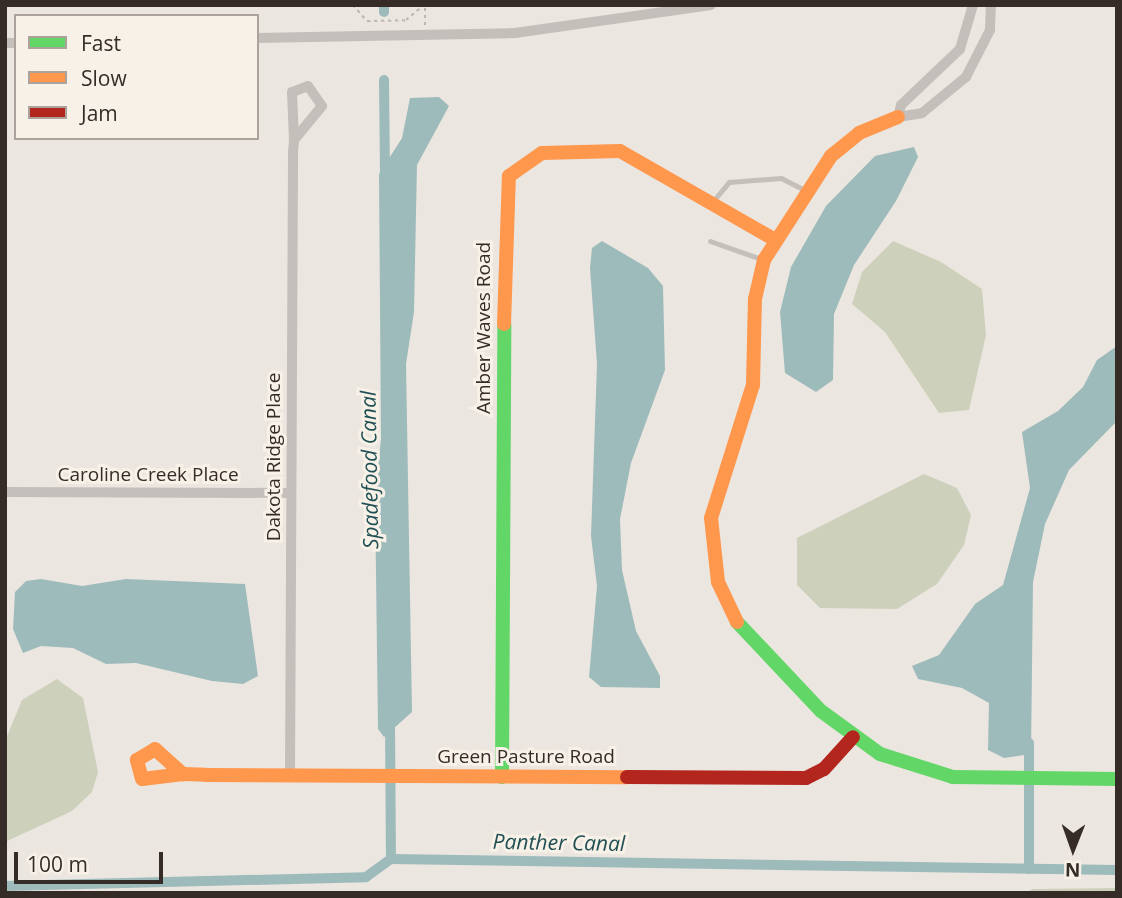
<!DOCTYPE html>
<html>
<head>
<meta charset="utf-8">
<style>
	body { margin:0 }
	#map { position:relative; width:1122px; height:898px; overflow:hidden; background:#ece6e0; font-family:"Open Sans",sans-serif }
	div>[style] { position:absolute }
	.green>* { inset:0; background:#cdd0bb }
	.water>* { inset:0; background:#9ebbbb }
	.canal>* { height:10px; margin:-5px; padding:0 5px; transform-origin:5px; border-radius:5px; background:#9ebbbb }
	.path>* { height:2px; margin-top:-1px; transform-origin:0; background:repeating-linear-gradient(90deg,#bdb7b2 0 3.5px,transparent 0 7px) }
	.lane>* { height:5px; margin:-2.5px; padding:0 2.5px; transform-origin:2.5px; border-radius:2.5px; background:#c4bfba }
	.street>* { height:10px; margin:-5px; padding:0 5px; transform-origin:5px; border-radius:5px; background:#c4bfba }
	.fast>* { height:14px; margin:-7px; padding:0 7px; transform-origin:7px; border-radius:7px; background:#63d668 }
	.slow>* { height:14px; margin:-7px; padding:0 7px; transform-origin:7px; border-radius:7px; background:#ff974d }
	.jam>* { height:14px; margin:-7px; padding:0 7px; transform-origin:7px; border-radius:7px; background:#b3261e }
	span { translate:-50% -50%; white-space:nowrap; text-align:center; line-height:1.15; -webkit-text-stroke:6px #f8f1e8; paint-order:stroke }
	.street-label { font-size:19px; color:#352c28 }
	.water-label { font-size:21px; color:#205054; font-style:italic }
	.frame { position:absolute; inset:0; border:7px solid #352c28; pointer-events:none }
	.legend { position:absolute; left:14px; top:14px; width:245px; height:126px; box-sizing:border-box; background:#f8f1e8; border:2px solid #aaa29b; margin:0; padding:9px 12px; list-style:none; font-size:21px; color:#352c28 }
	.legend li { display:flex; align-items:center; gap:14px; height:35px }
	.legend b { width:35px; border:2px solid #aaa29b }
	.north { position:absolute; left:1038px; top:814px; width:70px; height:70px; -webkit-text-stroke:5px #f8f1e8; paint-order:stroke; rotate:181deg; font-size:19px; font-weight:700; line-height:28px; text-align:center; color:#352c28 }
	.north::after { content:''; display:block; margin:auto; width:24px; height:32px; background:#352c28; clip-path:polygon(50% 0,100% 100%,50% 72%,0 100%) }
	.scale { position:absolute; left:14px; top:852px; width:149px; height:32px; box-sizing:border-box; border:4px solid #352c28; border-top:0; padding-left:9px; font-size:21px; line-height:24px; white-space:nowrap; color:#352c28; -webkit-text-stroke:5px #f8f1e8; paint-order:stroke }
</style>
</head>
<body>
<div id="map">
	<div class="green">
		<i style="clip-path:polygon(893px 241px,941px 262px,982px 289px,986px 335px,969px 410px,939px 413px,885px 332px,852px 304px,862px 272px)"></i>
		<i style="clip-path:polygon(924px 474px,957px 488px,971px 515px,964px 545px,937px 584px,897px 609px,820px 608px,797px 585px,797px 538px)"></i>
		<i style="clip-path:polygon(57px 679px,83px 698px,98px 772px,92px 792px,72px 811px,5px 842px,5px 741px,22px 700px)"></i>
		<i style="clip-path:polygon(1117px 888px,1117px 893px,1025px 893px,1033px 889px)"></i>
	</div>
	<div class="water">
		<i style="clip-path:polygon(439px 97px,449px 106px,417px 165px,414px 312px,406px 364px,412px 712px,384px 737px,378px 729px,375px 496px,381px 439px,379px 174px,402px 138px,410px 98px)"></i>
		<i style="clip-path:polygon(914px 147px,918px 157px,896px 201px,854px 265px,834px 314px,833px 380px,816px 392px,785px 373px,780px 312px,791px 267px,826px 206px,875px 156px)"></i>
		<i style="clip-path:polygon(602px 241px,648px 268px,663px 286px,665px 370px,631px 463px,620px 519px,622px 570px,636px 631px,660px 676px,660px 688px,601px 687px,589px 677px,597px 586px,591px 536px,597px 364px,590px 268px,592px 248px)"></i>
		<i style="clip-path:polygon(1117px 346px,1117px 421px,1069px 470px,1045px 524px,1033px 582px,1031px 754px,1004px 758px,988px 750px,989px 703px,962px 688px,918px 679px,912px 666px,939px 655px,975px 604px,1003px 585px,1030px 488px,1022px 432px,1058px 411px,1083px 387px,1097px 360px)"></i>
		<i style="clip-path:polygon(41px 579px,82px 586px,126px 579px,245px 584px,258px 676px,243px 684px,212px 681px,136px 663px,106px 664px,73px 648px,41px 646px,23px 653px,13px 629px,15px 592px,26px 581px)"></i>
	</div>
	<div class="canal">
		<i style="left:384px;top:5px;width:7px;rotate:90deg"></i>
		<i style="left:384px;top:80px;width:101px;rotate:89.4deg"></i>
		<i style="left:390px;top:722px;width:137px;rotate:89.6deg"></i>
		<i style="left:1029px;top:869px;width:126px;rotate:-90deg"></i>
		<i style="left:5px;top:886px;width:361px;rotate:-1.4deg"></i>
		<i style="left:366px;top:877px;width:31px;rotate:-36deg"></i>
		<i style="left:391px;top:859px;width:726px;rotate:0.87deg"></i>
	</div>
	<div class="path">
		<i style="left:353px;top:5px;width:21px;rotate:49deg"></i>
		<i style="left:367px;top:21px;width:39px;rotate:-1deg"></i>
		<i style="left:406px;top:20px;width:23px;rotate:-40deg"></i>
		<i style="left:425px;top:25px;width:19px;rotate:-90deg"></i>
	</div>
	<div class="lane">
		<i style="left:713px;top:201px;width:25px;rotate:-50deg"></i>
		<i style="left:729px;top:182px;width:52px;rotate:-4.4deg"></i>
		<i style="left:781px;top:178px;width:27px;rotate:27deg"></i>
		<i style="left:710px;top:241px;width:57px;rotate:19.4deg"></i>
	</div>
	<div class="street">
		<i style="left:973px;top:5px;width:46px;rotate:106.5deg"></i>
		<i style="left:960px;top:49px;width:81px;rotate:136.5deg"></i>
		<i style="left:901px;top:105px;width:12px;rotate:104deg"></i>
		<i style="left:898px;top:117px;width:24px;rotate:-9deg"></i>
		<i style="left:922px;top:113px;width:57px;rotate:-39.3deg"></i>
		<i style="left:966px;top:77px;width:53px;rotate:-62.9deg"></i>
		<i style="left:990px;top:30px;width:25px;rotate:-88deg"></i>
		<i style="left:257px;top:38px;width:258px;rotate:-1.1deg"></i>
		<i style="left:515px;top:33px;width:198px;rotate:-8.1deg"></i>
		<i style="left:5px;top:43px;width:11px"></i>
		<i style="left:5px;top:492px;width:286px;rotate:0.2deg"></i>
		<i style="left:290px;top:775px;width:623px;rotate:-89.72deg"></i>
		<i style="left:293px;top:152px;width:12px;rotate:-85deg"></i>
		<i style="left:294px;top:140px;width:44px;rotate:-50.5deg"></i>
		<i style="left:322px;top:106px;width:24px;rotate:-125deg"></i>
		<i style="left:308px;top:86px;width:17px;rotate:159deg"></i>
		<i style="left:292px;top:92px;width:48px;rotate:87.6deg"></i>
	</div>
	<div class="fast">
		<i style="left:737px;top:622px;width:122px;rotate:46.7deg"></i>
		<i style="left:821px;top:711px;width:73px;rotate:36.1deg"></i>
		<i style="left:880px;top:754px;width:77px;rotate:17.5deg"></i>
		<i style="left:953px;top:777px;width:164px;rotate:0.7deg"></i>
		<i style="left:502px;top:777px;width:453px;rotate:-89.7deg"></i>
	</div>
	<div class="slow">
		<i style="left:504px;top:324px;width:148px;rotate:-88.1deg"></i>
		<i style="left:509px;top:176px;width:40px;rotate:-34.9deg"></i>
		<i style="left:542px;top:153px;width:78px;rotate:-1.5deg"></i>
		<i style="left:620px;top:151px;width:175px;rotate:29.8deg"></i>
		<i style="left:737px;top:622px;width:44px;rotate:-115.4deg"></i>
		<i style="left:718px;top:582px;width:64px;rotate:-96.2deg"></i>
		<i style="left:711px;top:518px;width:139px;rotate:-72.5deg"></i>
		<i style="left:753px;top:385px;width:86px;rotate:-88.7deg"></i>
		<i style="left:755px;top:299px;width:40px;rotate:-77deg"></i>
		<i style="left:764px;top:260px;width:124px;rotate:-57.2deg"></i>
		<i style="left:831px;top:156px;width:36px;rotate:-39deg"></i>
		<i style="left:859px;top:133px;width:42px;rotate:-22.3deg"></i>
		<i style="left:183px;top:774px;width:41px;rotate:173deg"></i>
		<i style="left:142px;top:779px;width:20px;rotate:-105deg"></i>
		<i style="left:137px;top:760px;width:21px;rotate:-31deg"></i>
		<i style="left:155px;top:749px;width:38px;rotate:42deg"></i>
		<i style="left:183px;top:774px;width:23px;rotate:2deg"></i>
		<i style="left:206px;top:775px;width:421px;rotate:0.3deg"></i>
	</div>
	<div class="jam">
		<i style="left:627px;top:777px;width:179px;rotate:0.3deg"></i>
		<i style="left:806px;top:778px;width:20px;rotate:-27deg"></i>
		<i style="left:824px;top:769px;width:43px;rotate:-47.8deg"></i>
	</div>
	<div class="street-label">
		<span style="left:484px;top:328px;rotate:-90deg">Amber Waves Road</span>
		<span style="left:274px;top:457px;rotate:-90deg">Dakota Ridge Place</span>
		<span style="left:148px;top:475px">Caroline Creek Place</span>
		<span style="left:526px;top:757px">Green Pasture Road</span>
	</div>
	<div class="water-label">
		<span style="left:369px;top:470px;rotate:-91deg">Spadefood Canal</span>
		<span style="left:559px;top:842px;rotate:1deg">Panther Canal</span>
	</div>
	<div class="frame"></div>
	<ul class="legend">
	<li><b style="height:9px;background:#63d668"></b>Fast</li>
	<li><b style="height:9px;background:#ff974d"></b>Slow</li>
	<li><b style="height:9px;background:#b3261e"></b>Jam</li>
	</ul>
	<div class="north">N</div>
	<div class="scale">100 m</div>
</div>
</body>
</html>
